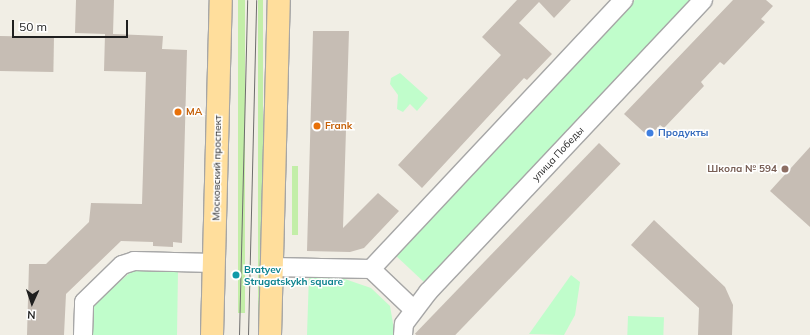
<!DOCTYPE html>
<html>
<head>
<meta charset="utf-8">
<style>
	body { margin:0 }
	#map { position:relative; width:810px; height:335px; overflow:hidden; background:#f1eee5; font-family:Mulish,sans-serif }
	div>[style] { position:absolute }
	.grass>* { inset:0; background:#c3eea8; transform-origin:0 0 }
	.park>* { inset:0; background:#c0fdcb; transform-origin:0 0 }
	.building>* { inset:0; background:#c6bdb4; transform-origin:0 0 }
	.roads { filter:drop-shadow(1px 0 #a6a6a6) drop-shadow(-1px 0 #a6a6a6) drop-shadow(0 1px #a6a6a6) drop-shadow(0 -1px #a6a6a6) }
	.minor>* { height:18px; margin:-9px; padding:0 9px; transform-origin:9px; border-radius:9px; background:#fff }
	.primary>* { height:22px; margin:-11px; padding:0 11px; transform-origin:11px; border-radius:11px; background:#ffde9c }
	.tram>* { height:1px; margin:-0.5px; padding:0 0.5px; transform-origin:0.5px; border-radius:0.5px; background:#6d6d6d }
	.dots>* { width:11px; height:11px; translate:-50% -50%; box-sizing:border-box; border:2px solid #fff; border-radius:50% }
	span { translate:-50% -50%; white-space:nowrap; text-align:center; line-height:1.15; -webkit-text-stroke:3px #fff; paint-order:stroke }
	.food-label { font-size:10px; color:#c56008; font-weight:700 }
	.left { translate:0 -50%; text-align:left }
	.shop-label { font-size:10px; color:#366cbe; font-weight:700 }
	.street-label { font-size:10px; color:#1f1f1f }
	.education-label { font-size:10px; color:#785e54; font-weight:700 }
	.right { translate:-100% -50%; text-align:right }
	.culture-label { font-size:10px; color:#0d838f; font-weight:700 }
	.north { position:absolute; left:12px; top:283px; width:40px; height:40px; -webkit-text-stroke:3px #fff; paint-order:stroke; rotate:183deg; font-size:11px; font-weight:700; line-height:16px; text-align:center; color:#1f1f1f }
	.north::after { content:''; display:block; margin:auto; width:14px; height:18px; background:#1f1f1f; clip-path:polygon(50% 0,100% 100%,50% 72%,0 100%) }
	.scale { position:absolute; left:12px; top:20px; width:116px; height:18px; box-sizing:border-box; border:2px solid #1f1f1f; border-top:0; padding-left:5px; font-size:12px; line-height:14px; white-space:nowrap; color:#1f1f1f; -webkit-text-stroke:3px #fff; paint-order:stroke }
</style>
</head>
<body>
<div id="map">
	<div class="grass">
		<i style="left:238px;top:0;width:7px;height:313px"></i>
		<i style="left:258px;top:0;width:5px;height:335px"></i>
		<i style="left:292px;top:166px;width:6px;height:69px"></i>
	</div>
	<div class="park">
		<i style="clip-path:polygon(635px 0,692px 0,426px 284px,394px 254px)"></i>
		<i style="clip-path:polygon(400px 73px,428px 98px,417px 111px,410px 104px,403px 112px,397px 109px,398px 95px,390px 84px,391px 78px)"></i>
		<i style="clip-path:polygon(133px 270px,178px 270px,177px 335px,92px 335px,92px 306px)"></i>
		<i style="clip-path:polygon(309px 275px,336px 276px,371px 288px,390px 306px,395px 335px,307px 335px)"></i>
		<i style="clip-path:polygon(571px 275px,580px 282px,575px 315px,564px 335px,529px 334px)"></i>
		<i style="left:628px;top:316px;width:36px;height:19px;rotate:2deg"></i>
	</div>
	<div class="building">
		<i style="clip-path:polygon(76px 0,114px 0,113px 34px,163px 36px,162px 49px,187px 50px,182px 243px,173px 242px,173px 247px,153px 246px,153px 242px,121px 241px,66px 294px,64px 335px,27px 335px,29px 264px,46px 264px,89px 222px,91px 203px,142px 204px,146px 72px,104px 71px,105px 34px,75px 33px)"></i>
		<i style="clip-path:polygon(517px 0,571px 0,554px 18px,539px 2px,519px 23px,552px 54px,527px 80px,524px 78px,422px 188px,398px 165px,501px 55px,482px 37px)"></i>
		<i style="clip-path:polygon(733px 0,766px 0,773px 6px,761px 19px,765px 22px,724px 65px,720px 62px,701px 82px,704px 86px,664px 128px,660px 125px,649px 137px,624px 114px)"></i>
		<i style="clip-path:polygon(313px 31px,349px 31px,343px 228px,378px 193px,399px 211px,364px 248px,350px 252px,307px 251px)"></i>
		<i style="left:0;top:36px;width:54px;height:35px;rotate:1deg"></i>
		<i style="left:599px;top:143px;width:30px;height:265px;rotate:44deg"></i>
		<i style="clip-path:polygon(810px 147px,810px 227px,770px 191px)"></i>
		<i style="clip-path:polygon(654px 220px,725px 287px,733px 305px,732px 335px,698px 335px,699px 308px,631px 245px)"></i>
	</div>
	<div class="roads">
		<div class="minor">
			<i style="left:272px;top:267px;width:99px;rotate:1.2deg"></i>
			<i style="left:371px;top:269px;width:58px;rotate:43.6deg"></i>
			<i style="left:371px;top:269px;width:369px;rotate:-46.8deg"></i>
			<i style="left:83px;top:335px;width:33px;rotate:-88deg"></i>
			<i style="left:84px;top:302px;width:53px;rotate:-44.2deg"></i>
			<i style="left:122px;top:265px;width:13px;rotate:-18deg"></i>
			<i style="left:134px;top:261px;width:80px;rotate:1.4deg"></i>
			<i style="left:403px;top:335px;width:11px;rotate:-85deg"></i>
			<i style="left:404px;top:324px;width:40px;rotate:-53deg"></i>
			<i style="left:428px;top:292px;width:401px;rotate:-46.7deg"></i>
		</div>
		<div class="primary">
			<i style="left:212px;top:335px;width:335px;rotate:-88.5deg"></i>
			<i style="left:270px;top:335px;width:335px;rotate:-88.5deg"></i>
		</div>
	</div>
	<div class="tram">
		<i style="left:239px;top:335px;width:335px;rotate:-88.6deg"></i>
		<i style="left:248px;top:335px;width:335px;rotate:-88.6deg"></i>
	</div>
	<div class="dots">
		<i style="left:178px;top:112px;background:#e8710a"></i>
		<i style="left:317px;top:126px;background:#e8710a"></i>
		<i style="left:650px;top:133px;background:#3f7fe0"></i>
		<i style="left:785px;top:169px;background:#8d6e63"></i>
		<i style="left:236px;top:275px;background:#0f9aa8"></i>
	</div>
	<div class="food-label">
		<span class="left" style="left:186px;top:112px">MA</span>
		<span class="left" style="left:325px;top:126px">Frank</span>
	</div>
	<div class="shop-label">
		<span class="left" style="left:658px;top:133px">Продукты</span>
	</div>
	<div class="street-label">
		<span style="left:558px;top:154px;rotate:-47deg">улица Победы</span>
		<span style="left:217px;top:168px;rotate:-89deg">Московский проспект</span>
	</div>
	<div class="education-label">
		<span class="right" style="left:777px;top:169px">Школа № 594</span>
	</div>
	<div class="culture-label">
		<span class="left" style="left:244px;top:275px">Bratyev<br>Strugatskykh square</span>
	</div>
	<div class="north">N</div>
	<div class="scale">50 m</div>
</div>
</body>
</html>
